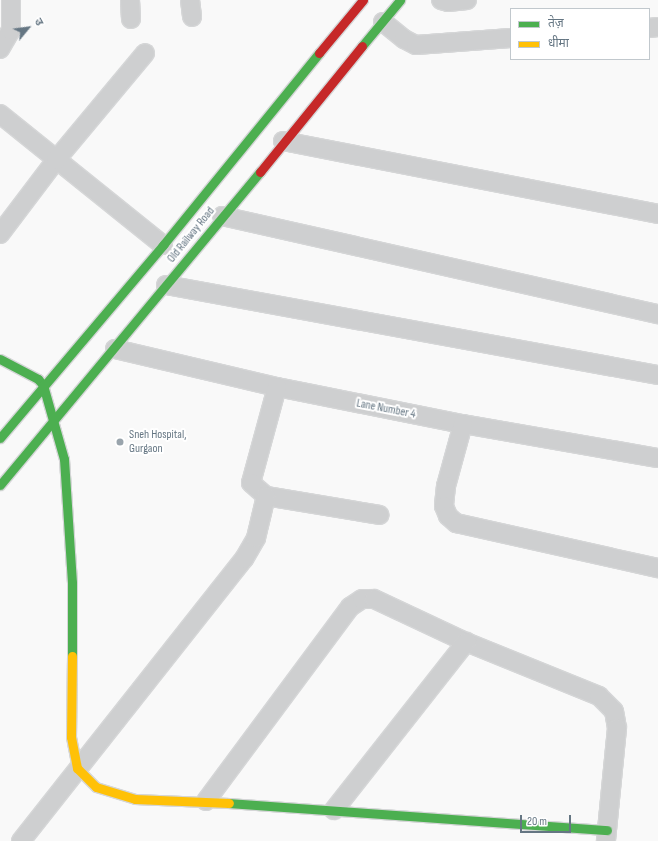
<!DOCTYPE html>
<html>
<head>
<meta charset="utf-8">
<style>
	body { margin:0 }
	#map { position:relative; width:658px; height:841px; overflow:hidden; background:#f9f9f9; font-family:"Sofia Sans Condensed","Noto Sans Devanagari",sans-serif }
	div>[style] { position:absolute }
	.roads { filter:drop-shadow(1px 0 #d5d6d7) drop-shadow(-1px 0 #d5d6d7) drop-shadow(0 1px #d5d6d7) drop-shadow(0 -1px #d5d6d7) }
	.street>* { height:18px; margin:-9px; padding:0 9px; transform-origin:9px; border-radius:9px; background:#cecfd0 }
	.fast>* { height:9px; margin:-4.5px; padding:0 4.5px; transform-origin:4.5px; border-radius:4.5px; background:#4caf50 }
	.slow>* { height:9px; margin:-4.5px; padding:0 4.5px; transform-origin:4.5px; border-radius:4.5px; background:#ffc107 }
	.jam>* { height:9px; margin:-4.5px; padding:0 4.5px; transform-origin:4.5px; border-radius:4.5px; background:#c62828 }
	.dots>* { width:11px; height:11px; translate:-50% -50%; box-sizing:border-box; border:2px solid #fff; border-radius:50% }
	span { translate:-50% -50%; white-space:nowrap; text-align:center; line-height:1.15; -webkit-text-stroke:4px #fff; paint-order:stroke }
	.street-label { font-size:12px; color:#657683 }
	.poi-label { font-size:12px; color:#657683 }
	.left { translate:0 -50%; text-align:left }
	.legend { position:absolute; left:510px; top:8px; width:140px; height:52px; box-sizing:border-box; background:#fff; border:1px solid #c1c8cd; margin:0; padding:5px 7px; list-style:none; font-size:12px; color:#657683 }
	.legend li { display:flex; align-items:center; gap:8px; height:20px }
	.legend b { width:20px; border:1px solid #c1c8cd }
	.north { position:absolute; left:8px; top:8px; width:40px; height:40px; -webkit-text-stroke:3px #fff; paint-order:stroke; rotate:61deg; font-size:11px; font-weight:700; line-height:16px; text-align:center; color:#657683 }
	.north::after { content:''; display:block; margin:auto; width:14px; height:18px; background:#657683; clip-path:polygon(50% 0,100% 100%,50% 72%,0 100%) }
	.scale { position:absolute; left:520px; top:815px; width:51px; height:18px; box-sizing:border-box; border:2px solid #657683; border-top:0; padding-left:5px; font-size:12px; line-height:14px; white-space:nowrap; color:#657683; -webkit-text-stroke:3px #fff; paint-order:stroke }
</style>
</head>
<body>
<div id="map">
	<div class="roads">
		<div class="street">
			<i style="left:130px;top:0;width:19px;rotate:87deg"></i>
			<i style="left:190px;top:0;width:17px;rotate:83deg"></i>
			<i style="left:441px;top:0;width:7px;rotate:16deg"></i>
			<i style="left:448px;top:2px;width:19px;rotate:-6deg"></i>
			<i style="left:383px;top:22px;width:27px;rotate:39deg"></i>
			<i style="left:404px;top:39px;width:13px;rotate:27deg"></i>
			<i style="left:416px;top:45px;width:95px;rotate:-4.2deg"></i>
			<i style="left:649px;top:28px;width:9px;rotate:-6deg"></i>
			<i style="left:0;top:49px;width:22px;rotate:-60deg"></i>
			<i style="left:11px;top:30px;width:30px;rotate:-90deg"></i>
			<i style="left:0;top:114px;width:209px;rotate:38.8deg"></i>
			<i style="left:283px;top:141px;width:382px;rotate:11deg"></i>
			<i style="left:222px;top:216px;width:447px;rotate:12.7deg"></i>
			<i style="left:0;top:234px;width:93px;rotate:-52.9deg"></i>
			<i style="left:56px;top:160px;width:139px;rotate:-50.2deg"></i>
			<i style="left:166px;top:285px;width:500px;rotate:10.37deg"></i>
			<i style="left:115px;top:349px;width:166px;rotate:13.2deg"></i>
			<i style="left:277px;top:387px;width:190px;rotate:11.3deg"></i>
			<i style="left:463px;top:424px;width:198px;rotate:9.9deg"></i>
			<i style="left:277px;top:387px;width:99px;rotate:105.2deg"></i>
			<i style="left:251px;top:483px;width:20px;rotate:41deg"></i>
			<i style="left:266px;top:496px;width:115px;rotate:9.5deg"></i>
			<i style="left:463px;top:424px;width:64px;rotate:105.3deg"></i>
			<i style="left:446px;top:486px;width:20px;rotate:96deg"></i>
			<i style="left:444px;top:506px;width:11px;rotate:68deg"></i>
			<i style="left:448px;top:516px;width:11px;rotate:41deg"></i>
			<i style="left:456px;top:523px;width:207px;rotate:12.6deg"></i>
			<i style="left:206px;top:801px;width:242px;rotate:-53.4deg"></i>
			<i style="left:350px;top:607px;width:14px;rotate:-34deg"></i>
			<i style="left:362px;top:599px;width:12px"></i>
			<i style="left:374px;top:599px;width:102px;rotate:25.1deg"></i>
			<i style="left:466px;top:642px;width:144px;rotate:22.1deg"></i>
			<i style="left:599px;top:696px;width:21px;rotate:45deg"></i>
			<i style="left:614px;top:711px;width:17px;rotate:80deg"></i>
			<i style="left:617px;top:728px;width:114px;rotate:95.6deg"></i>
			<i style="left:334px;top:810px;width:214px;rotate:-51.8deg"></i>
			<i style="left:21px;top:841px;width:360px;rotate:-51.7deg"></i>
			<i style="left:244px;top:559px;width:24px;rotate:-60deg"></i>
			<i style="left:256px;top:538px;width:43px;rotate:-76.6deg"></i>
		</div>
		<div class="fast">
			<i style="left:362px;top:46px;width:60px;rotate:-50.4deg"></i>
			<i style="left:0;top:359px;width:43px;rotate:27.8deg"></i>
			<i style="left:38px;top:379px;width:8px;rotate:50deg"></i>
			<i style="left:43px;top:385px;width:77px;rotate:74.2deg"></i>
			<i style="left:64px;top:459px;width:124px;rotate:86.3deg"></i>
			<i style="left:72px;top:583px;width:73px;rotate:90deg"></i>
			<i style="left:0;top:438px;width:253px;rotate:-49.8deg"></i>
			<i style="left:163px;top:245px;width:247px;rotate:-50.9deg"></i>
			<i style="left:0;top:485px;width:407px;rotate:-50.3deg"></i>
			<i style="left:229px;top:803px;width:379px;rotate:4.1deg"></i>
		</div>
		<div class="slow">
			<i style="left:72px;top:656px;width:81px;rotate:90.7deg"></i>
			<i style="left:71px;top:737px;width:32px;rotate:79deg"></i>
			<i style="left:77px;top:768px;width:27px;rotate:45deg"></i>
			<i style="left:96px;top:787px;width:41px;rotate:17.1deg"></i>
			<i style="left:135px;top:799px;width:94px;rotate:2.4deg"></i>
		</div>
		<div class="jam">
			<i style="left:319px;top:53px;width:69px;rotate:-50.3deg"></i>
			<i style="left:260px;top:172px;width:162px;rotate:-51deg"></i>
		</div>
	</div>
	<div class="dots">
		<i style="left:120px;top:442px;background:#99a4ac"></i>
	</div>
	<div class="street-label">
		<span style="left:191px;top:235px;rotate:-51deg">Old Railway Road</span>
		<span style="left:386px;top:409px;rotate:11deg">Lane Number 4</span>
	</div>
	<div class="poi-label">
		<span class="left" style="left:129px;top:442px">Sneh Hospital,<br>Gurgaon</span>
	</div>
	<ul class="legend">
	<li><b style="height:5px;background:#4caf50"></b>तेज़</li>
	<li><b style="height:5px;background:#ffc107"></b>धीमा</li>
	</ul>
	<div class="north">उ</div>
	<div class="scale">20 m</div>
</div>
</body>
</html>
